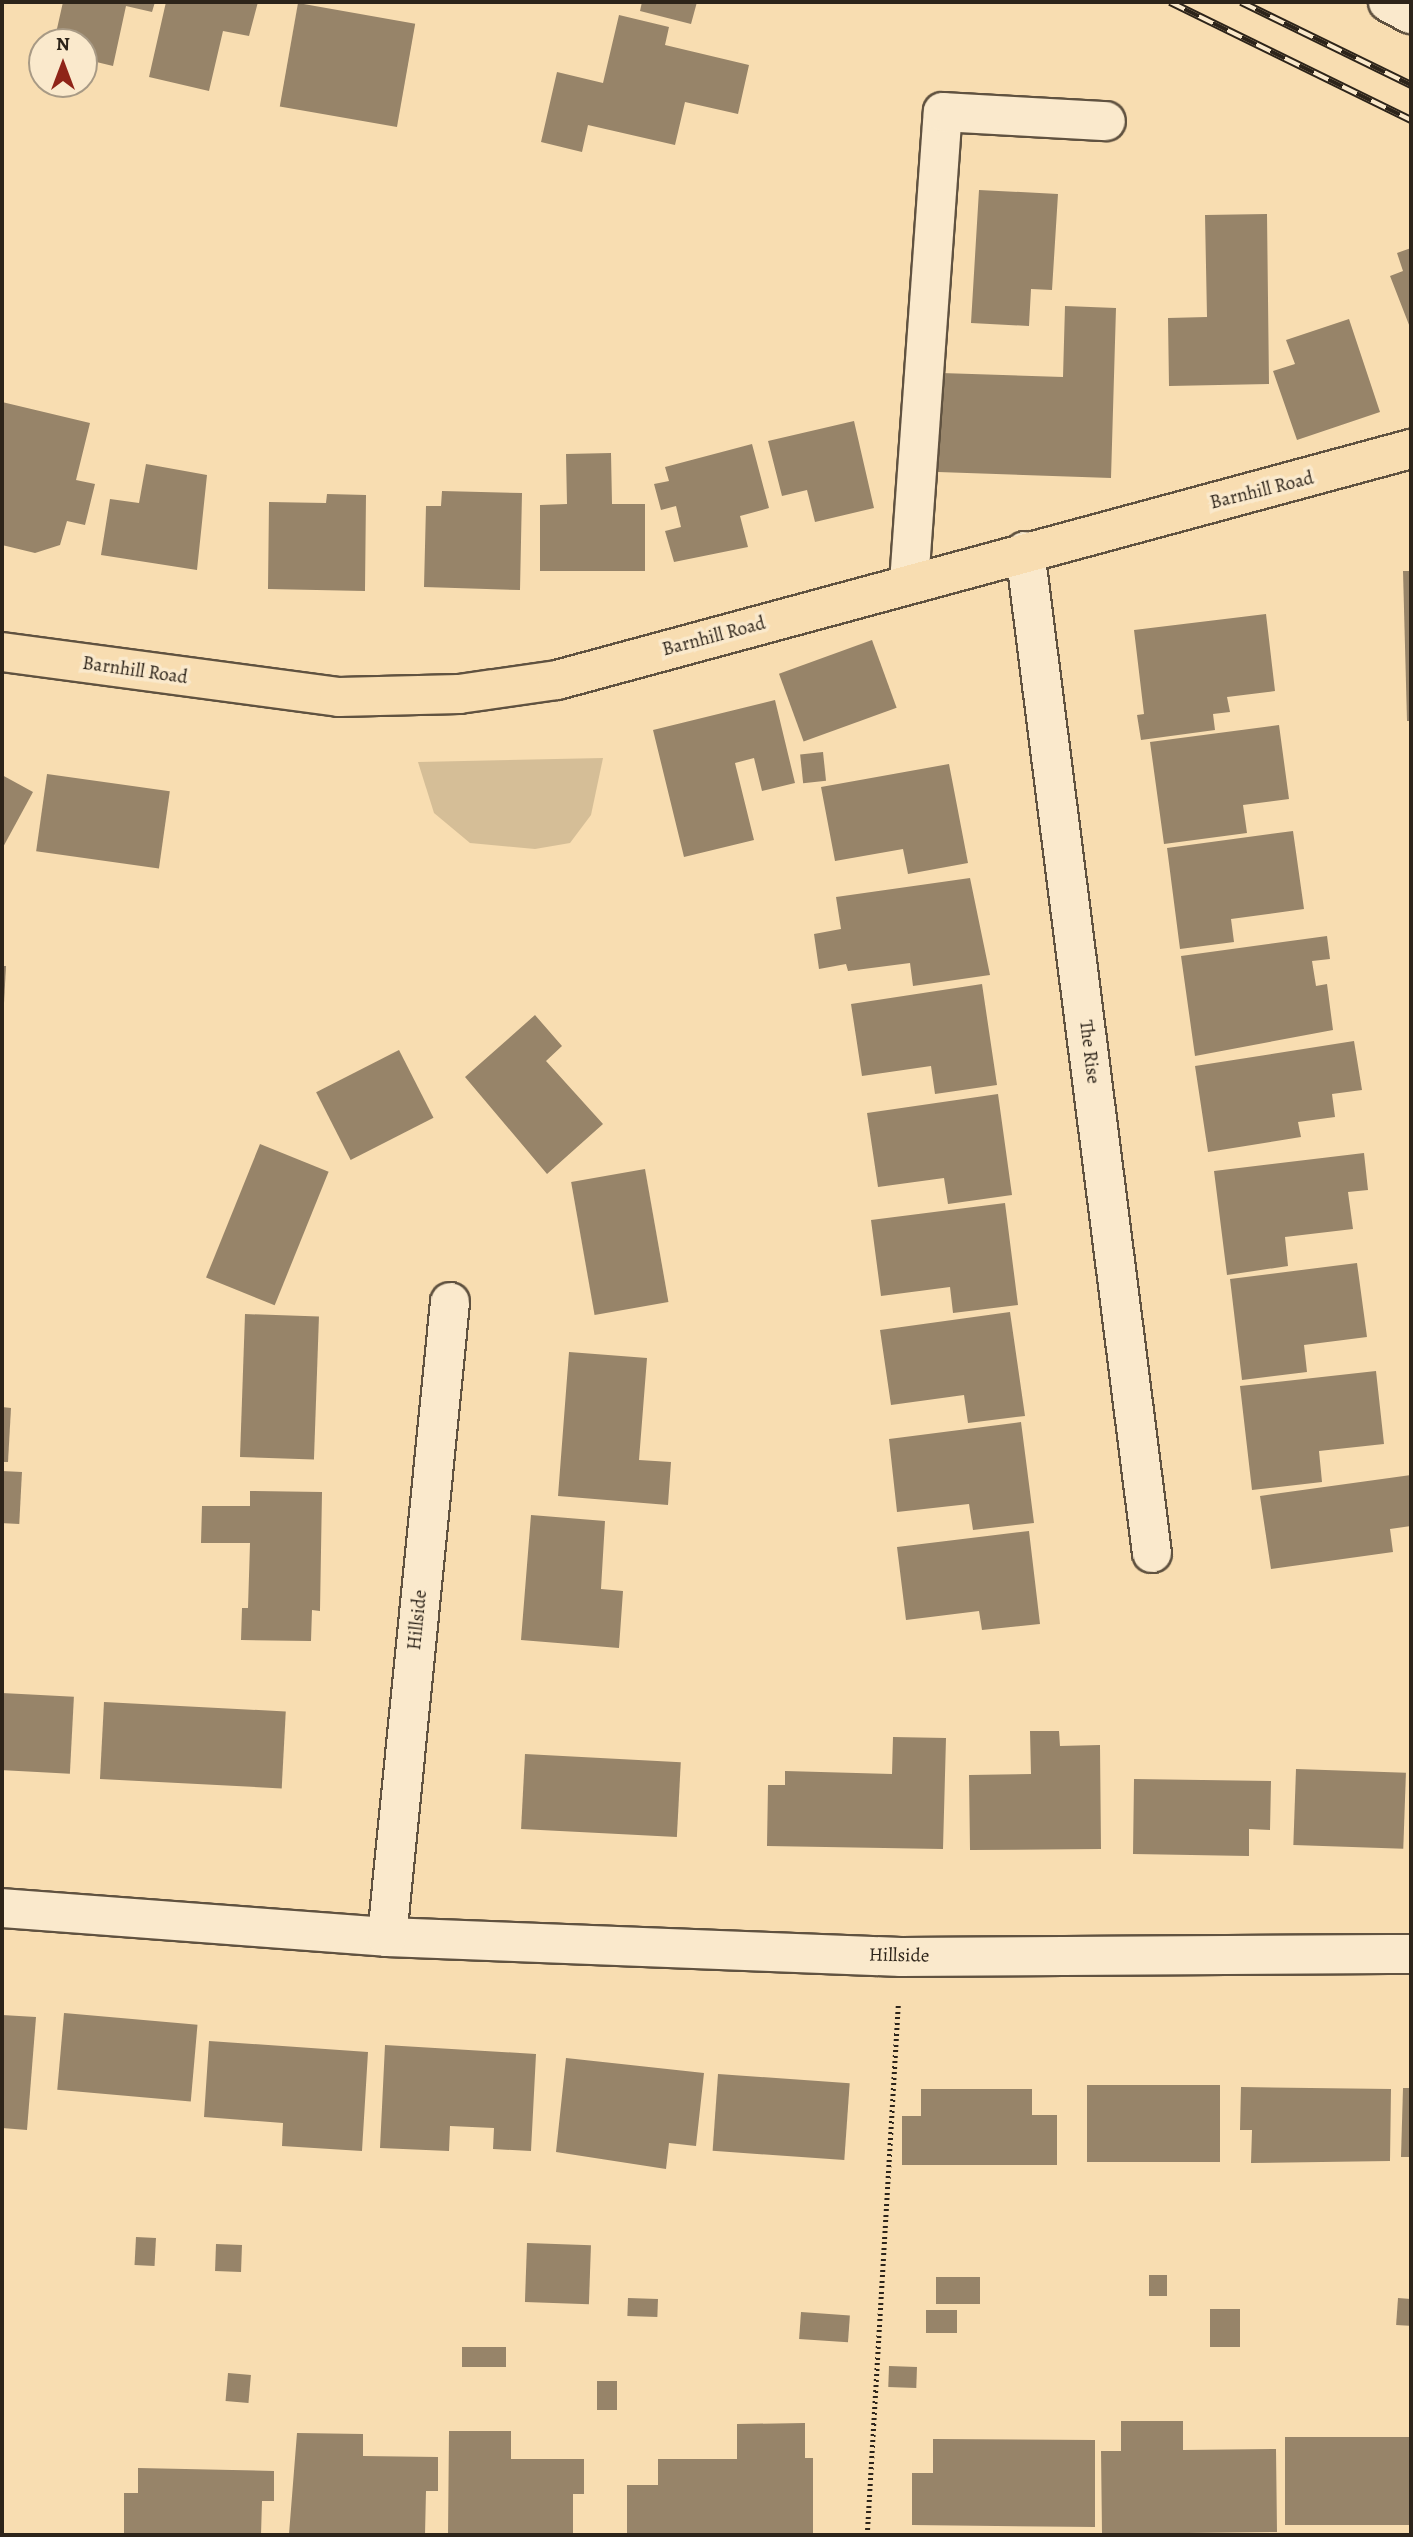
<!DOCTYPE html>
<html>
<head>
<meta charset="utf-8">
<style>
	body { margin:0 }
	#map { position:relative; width:1413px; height:2537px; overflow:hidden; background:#f8ddb1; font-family:Alegreya,serif }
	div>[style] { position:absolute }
	.green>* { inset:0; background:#d5be97 }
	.building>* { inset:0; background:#978469; transform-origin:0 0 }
	.path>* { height:4.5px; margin-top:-2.25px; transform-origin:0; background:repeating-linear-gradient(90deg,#2d241a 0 2px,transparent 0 5.5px) }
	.roads { filter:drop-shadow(2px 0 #605240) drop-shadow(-2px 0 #605240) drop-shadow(0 2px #605240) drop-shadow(0 -2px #605240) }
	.minor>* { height:38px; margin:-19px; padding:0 19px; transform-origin:19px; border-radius:19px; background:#fae9cc }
	.major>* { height:38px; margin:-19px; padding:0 19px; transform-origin:19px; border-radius:19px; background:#f8ddb1 }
	.rail>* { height:8px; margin-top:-4px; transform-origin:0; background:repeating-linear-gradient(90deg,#fae9cc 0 16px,#2d241a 0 32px); box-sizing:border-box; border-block:2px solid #2d241a }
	span { translate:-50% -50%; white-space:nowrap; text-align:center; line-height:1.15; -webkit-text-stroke:7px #fae9cc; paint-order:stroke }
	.street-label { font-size:19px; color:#2d241a }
	.frame { position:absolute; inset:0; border:4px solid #2d241a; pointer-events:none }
	.north { position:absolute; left:28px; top:28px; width:70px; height:70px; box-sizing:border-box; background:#fae9cc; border:2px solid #a89a85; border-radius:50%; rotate:0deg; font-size:19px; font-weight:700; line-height:28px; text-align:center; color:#2d241a }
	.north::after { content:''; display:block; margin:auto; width:24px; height:32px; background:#8f2418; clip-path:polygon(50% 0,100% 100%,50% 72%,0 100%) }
</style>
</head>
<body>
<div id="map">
	<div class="green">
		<i style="clip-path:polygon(603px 758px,591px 815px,570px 843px,535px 849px,470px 843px,434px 813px,418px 762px)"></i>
	</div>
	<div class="building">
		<i style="clip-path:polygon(63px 2px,155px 2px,152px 12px,126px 6px,113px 66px,84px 59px,84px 42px,54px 42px)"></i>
		<i style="clip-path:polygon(166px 2px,258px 2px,249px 36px,223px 31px,209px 91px,149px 77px)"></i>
		<i style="clip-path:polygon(642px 2px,697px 2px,691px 24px,640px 11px)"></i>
		<i style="left:298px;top:3px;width:119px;height:105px;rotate:10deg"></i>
		<i style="clip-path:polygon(619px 15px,669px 27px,665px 45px,749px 65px,738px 114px,685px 102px,675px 145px,588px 125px,582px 152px,541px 142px,557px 72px,603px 83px)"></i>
		<i style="clip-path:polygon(979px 190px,1058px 194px,1052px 290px,1031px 289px,1029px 326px,971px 323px)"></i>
		<i style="clip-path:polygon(1267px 214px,1269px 384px,1169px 386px,1168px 318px,1207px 317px,1205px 215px)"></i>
		<i style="clip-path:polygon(1411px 248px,1411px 330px,1390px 276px,1403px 271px,1397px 253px)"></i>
		<i style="clip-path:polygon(1065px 306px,1116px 308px,1111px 478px,938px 472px,941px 373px,1063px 377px)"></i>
		<i style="clip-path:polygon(1349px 319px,1380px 412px,1297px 440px,1273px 371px,1295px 364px,1286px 340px)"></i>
		<i style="clip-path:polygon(2px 402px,90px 423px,76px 480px,95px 484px,85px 525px,67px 521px,60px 545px,35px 553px,2px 545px)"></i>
		<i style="clip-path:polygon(854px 421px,874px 508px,815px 522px,807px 490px,782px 496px,768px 441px)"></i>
		<i style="clip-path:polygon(752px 444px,769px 508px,740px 516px,748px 547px,674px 562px,665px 531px,681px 527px,676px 506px,661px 510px,654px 484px,669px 481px,665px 467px)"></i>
		<i style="clip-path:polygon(611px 453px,612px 504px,645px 504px,645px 571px,540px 571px,540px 505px,567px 504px,566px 454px)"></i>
		<i style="clip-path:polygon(146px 464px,207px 475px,197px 570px,101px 555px,110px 499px,139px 503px)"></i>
		<i style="clip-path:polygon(442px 491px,522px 493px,520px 590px,424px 587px,426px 506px,441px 506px)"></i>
		<i style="clip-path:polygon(327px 494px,366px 495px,365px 591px,268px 589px,269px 502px,326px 503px)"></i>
		<i style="clip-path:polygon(1403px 571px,1411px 571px,1411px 721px,1407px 721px)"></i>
		<i style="clip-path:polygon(1266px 614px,1275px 691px,1227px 697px,1230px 712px,1213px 714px,1215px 730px,1141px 740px,1137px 715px,1144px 714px,1134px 630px)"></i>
		<i style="left:872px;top:640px;width:72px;height:99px;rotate:70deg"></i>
		<i style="clip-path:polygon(775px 700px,795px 783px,762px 791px,754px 758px,735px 763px,754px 840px,684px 857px,653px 730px)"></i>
		<i style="clip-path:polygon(1279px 725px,1289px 799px,1243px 805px,1247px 833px,1164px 844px,1150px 742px)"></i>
		<i style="left:823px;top:752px;width:29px;height:23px;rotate:84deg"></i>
		<i style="clip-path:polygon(949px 764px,968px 863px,908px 874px,903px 849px,835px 861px,821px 787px)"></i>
		<i style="left:47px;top:774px;width:124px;height:78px;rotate:8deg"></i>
		<i style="clip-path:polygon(2px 775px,33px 792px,2px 849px)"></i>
		<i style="clip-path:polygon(1293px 831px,1304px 909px,1231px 919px,1234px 942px,1180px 949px,1167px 848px)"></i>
		<i style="clip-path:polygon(970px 878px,990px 975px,913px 986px,910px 963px,848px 971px,846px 964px,819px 969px,814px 934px,841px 929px,836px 897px)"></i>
		<i style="clip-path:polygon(1327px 936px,1330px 959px,1312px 961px,1316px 986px,1327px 984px,1333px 1030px,1195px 1056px,1181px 956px)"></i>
		<i style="clip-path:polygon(2px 966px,6px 966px,4px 1003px,2px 1003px)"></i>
		<i style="clip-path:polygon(982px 984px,997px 1085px,935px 1094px,931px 1066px,862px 1076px,851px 1004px)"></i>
		<i style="clip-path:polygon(535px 1015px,562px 1046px,546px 1061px,603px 1124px,547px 1174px,465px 1077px)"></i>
		<i style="clip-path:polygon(1354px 1041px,1362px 1090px,1332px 1094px,1335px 1117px,1298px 1122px,1301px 1137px,1208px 1152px,1195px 1066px)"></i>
		<i style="left:399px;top:1050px;width:76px;height:93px;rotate:63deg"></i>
		<i style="clip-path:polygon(998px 1094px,1012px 1195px,948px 1204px,944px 1178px,878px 1187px,867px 1113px)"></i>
		<i style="left:260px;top:1144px;width:74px;height:144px;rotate:22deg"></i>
		<i style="clip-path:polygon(1364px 1153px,1368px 1190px,1348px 1192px,1353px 1229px,1285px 1237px,1288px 1266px,1227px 1275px,1214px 1171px)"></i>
		<i style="left:645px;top:1169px;width:135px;height:75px;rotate:80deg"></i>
		<i style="clip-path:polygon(1005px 1203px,1018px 1305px,953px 1313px,950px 1287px,881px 1296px,871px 1220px)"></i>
		<i style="clip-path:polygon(1357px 1263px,1367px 1337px,1304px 1345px,1307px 1372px,1242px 1380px,1230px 1279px)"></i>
		<i style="clip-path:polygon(1010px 1312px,1025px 1416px,968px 1423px,964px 1395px,891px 1405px,880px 1330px)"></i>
		<i style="left:245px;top:1314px;width:74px;height:143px;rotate:2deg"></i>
		<i style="clip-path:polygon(569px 1352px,647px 1358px,639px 1460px,671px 1462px,668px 1505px,558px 1496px)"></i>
		<i style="clip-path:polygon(1376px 1371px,1384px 1444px,1319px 1451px,1322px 1482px,1252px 1490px,1240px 1386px)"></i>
		<i style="clip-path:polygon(2px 1407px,11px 1408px,8px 1462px,2px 1462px)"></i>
		<i style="clip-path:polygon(1021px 1422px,1034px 1523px,973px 1530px,969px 1504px,897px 1512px,889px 1439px)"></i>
		<i style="left:2px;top:1471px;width:20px;height:52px;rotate:3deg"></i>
		<i style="clip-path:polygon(1411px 1475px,1411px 1526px,1390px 1529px,1393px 1552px,1271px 1569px,1260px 1496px)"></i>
		<i style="clip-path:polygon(250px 1491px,322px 1492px,320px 1611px,312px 1610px,311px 1641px,241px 1640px,242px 1608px,248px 1608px,250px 1543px,201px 1543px,202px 1506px,250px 1506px)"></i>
		<i style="clip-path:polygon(531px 1515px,605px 1521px,601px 1589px,623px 1591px,619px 1648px,521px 1640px)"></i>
		<i style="clip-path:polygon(1029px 1531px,1040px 1624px,982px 1630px,979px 1611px,906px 1620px,897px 1547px)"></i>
		<i style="left:2px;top:1693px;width:72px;height:77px;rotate:3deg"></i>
		<i style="left:104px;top:1702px;width:182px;height:77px;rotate:3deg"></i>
		<i style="clip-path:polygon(1030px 1731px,1059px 1731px,1060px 1746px,1100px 1745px,1101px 1849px,970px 1850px,969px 1775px,1031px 1774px)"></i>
		<i style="clip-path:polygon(893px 1737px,946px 1738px,943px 1849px,767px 1846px,768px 1785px,785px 1785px,785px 1771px,892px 1774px)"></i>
		<i style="left:525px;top:1754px;width:156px;height:75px;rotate:3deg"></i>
		<i style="left:1296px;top:1769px;width:110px;height:76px;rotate:2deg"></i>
		<i style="clip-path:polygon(1134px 1779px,1271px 1781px,1270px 1830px,1249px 1829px,1249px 1856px,1133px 1854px)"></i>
		<i style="left:64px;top:2013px;width:134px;height:77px;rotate:5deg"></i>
		<i style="clip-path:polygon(2px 2015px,36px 2017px,27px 2130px,2px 2128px)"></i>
		<i style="clip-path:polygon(209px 2041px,368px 2052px,362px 2151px,282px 2146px,283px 2123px,204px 2117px)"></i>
		<i style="clip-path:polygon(385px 2045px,536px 2054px,531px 2151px,493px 2149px,494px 2128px,450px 2126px,449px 2151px,380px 2148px)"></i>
		<i style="clip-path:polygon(566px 2058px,704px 2073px,696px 2146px,669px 2143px,666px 2169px,556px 2152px)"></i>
		<i style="left:718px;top:2074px;width:132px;height:77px;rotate:4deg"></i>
		<i style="left:1087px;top:2085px;width:133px;height:77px"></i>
		<i style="clip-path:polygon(1241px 2087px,1391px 2089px,1390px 2161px,1251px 2163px,1252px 2130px,1240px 2130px)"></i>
		<i style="clip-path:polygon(1403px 2088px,1411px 2088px,1411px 2157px,1401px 2157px)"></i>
		<i style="clip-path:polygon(921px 2089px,1032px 2089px,1032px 2115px,1057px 2115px,1057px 2165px,902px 2165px,902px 2116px,921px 2116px)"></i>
		<i style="left:136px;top:2237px;width:20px;height:28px;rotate:3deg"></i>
		<i style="left:527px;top:2243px;width:64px;height:59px;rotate:2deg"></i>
		<i style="left:216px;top:2244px;width:26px;height:27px;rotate:2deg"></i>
		<i style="left:1167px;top:2275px;width:21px;height:18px;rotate:90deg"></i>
		<i style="left:936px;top:2277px;width:44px;height:27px"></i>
		<i style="left:628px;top:2298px;width:30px;height:18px;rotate:2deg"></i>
		<i style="left:1398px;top:2298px;width:13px;height:27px;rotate:4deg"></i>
		<i style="left:1210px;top:2309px;width:30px;height:38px"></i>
		<i style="left:926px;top:2310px;width:31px;height:23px"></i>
		<i style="left:801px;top:2312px;width:49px;height:27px;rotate:4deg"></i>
		<i style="left:462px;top:2347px;width:44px;height:20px"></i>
		<i style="left:889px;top:2366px;width:28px;height:21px;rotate:2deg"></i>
		<i style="left:228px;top:2373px;width:23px;height:28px;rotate:5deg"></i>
		<i style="left:597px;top:2381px;width:20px;height:29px"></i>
		<i style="clip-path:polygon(1121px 2421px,1183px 2421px,1183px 2450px,1276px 2449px,1277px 2532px,1102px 2534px,1101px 2451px,1121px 2451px)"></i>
		<i style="clip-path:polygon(805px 2423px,805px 2458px,813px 2458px,813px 2535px,627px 2535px,627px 2485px,658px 2485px,658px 2459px,737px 2459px,737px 2424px)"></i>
		<i style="clip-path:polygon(449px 2431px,511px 2431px,511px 2459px,584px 2459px,584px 2494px,573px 2494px,573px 2535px,448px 2535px)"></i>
		<i style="clip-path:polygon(297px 2433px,363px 2434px,363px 2456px,438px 2457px,438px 2491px,426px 2491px,425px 2535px,289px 2534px)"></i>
		<i style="left:1285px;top:2437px;width:126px;height:88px"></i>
		<i style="clip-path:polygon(933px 2439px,1095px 2440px,1095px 2527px,912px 2525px,912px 2473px,933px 2473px)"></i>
		<i style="clip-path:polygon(138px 2468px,274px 2471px,274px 2501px,262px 2501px,261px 2535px,124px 2535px,124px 2493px,138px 2493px)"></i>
	</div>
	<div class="path">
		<i style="left:867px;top:2535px;width:531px;rotate:-86.65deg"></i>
	</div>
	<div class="roads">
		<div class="minor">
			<i style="left:1388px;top:2px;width:26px;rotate:28deg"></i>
			<i style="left:1025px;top:551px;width:1010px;rotate:82.78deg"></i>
			<i style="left:909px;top:583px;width:472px;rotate:-85.9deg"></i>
			<i style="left:943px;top:112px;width:163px;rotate:3.2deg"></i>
			<i style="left:2px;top:1908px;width:386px;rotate:4.3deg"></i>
			<i style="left:387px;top:1937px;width:514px;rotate:2.23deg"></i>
			<i style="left:901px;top:1957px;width:510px;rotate:-0.34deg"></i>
			<i style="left:387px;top:1937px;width:638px;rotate:-84.33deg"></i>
		</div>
		<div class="major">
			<i style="left:2px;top:652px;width:340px;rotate:7.6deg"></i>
			<i style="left:339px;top:697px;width:120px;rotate:-1.4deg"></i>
			<i style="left:459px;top:694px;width:99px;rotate:-8.1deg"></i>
			<i style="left:557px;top:680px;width:885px;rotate:-15.14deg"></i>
		</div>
	</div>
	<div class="rail">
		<i style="left:1170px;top:2px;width:268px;rotate:26.1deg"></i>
		<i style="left:1241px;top:2px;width:189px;rotate:26deg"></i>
	</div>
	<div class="street-label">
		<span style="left:1262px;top:491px;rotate:-14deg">Barnhill Road</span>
		<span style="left:714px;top:637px;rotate:-15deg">Barnhill Road</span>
		<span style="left:135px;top:671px;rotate:8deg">Barnhill Road</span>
		<span style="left:1089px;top:1052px;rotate:83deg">The Rise</span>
		<span style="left:418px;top:1620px;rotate:-84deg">Hillside</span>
		<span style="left:899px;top:1956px;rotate:1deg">Hillside</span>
	</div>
	<div class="frame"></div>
	<div class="north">N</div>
</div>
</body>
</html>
